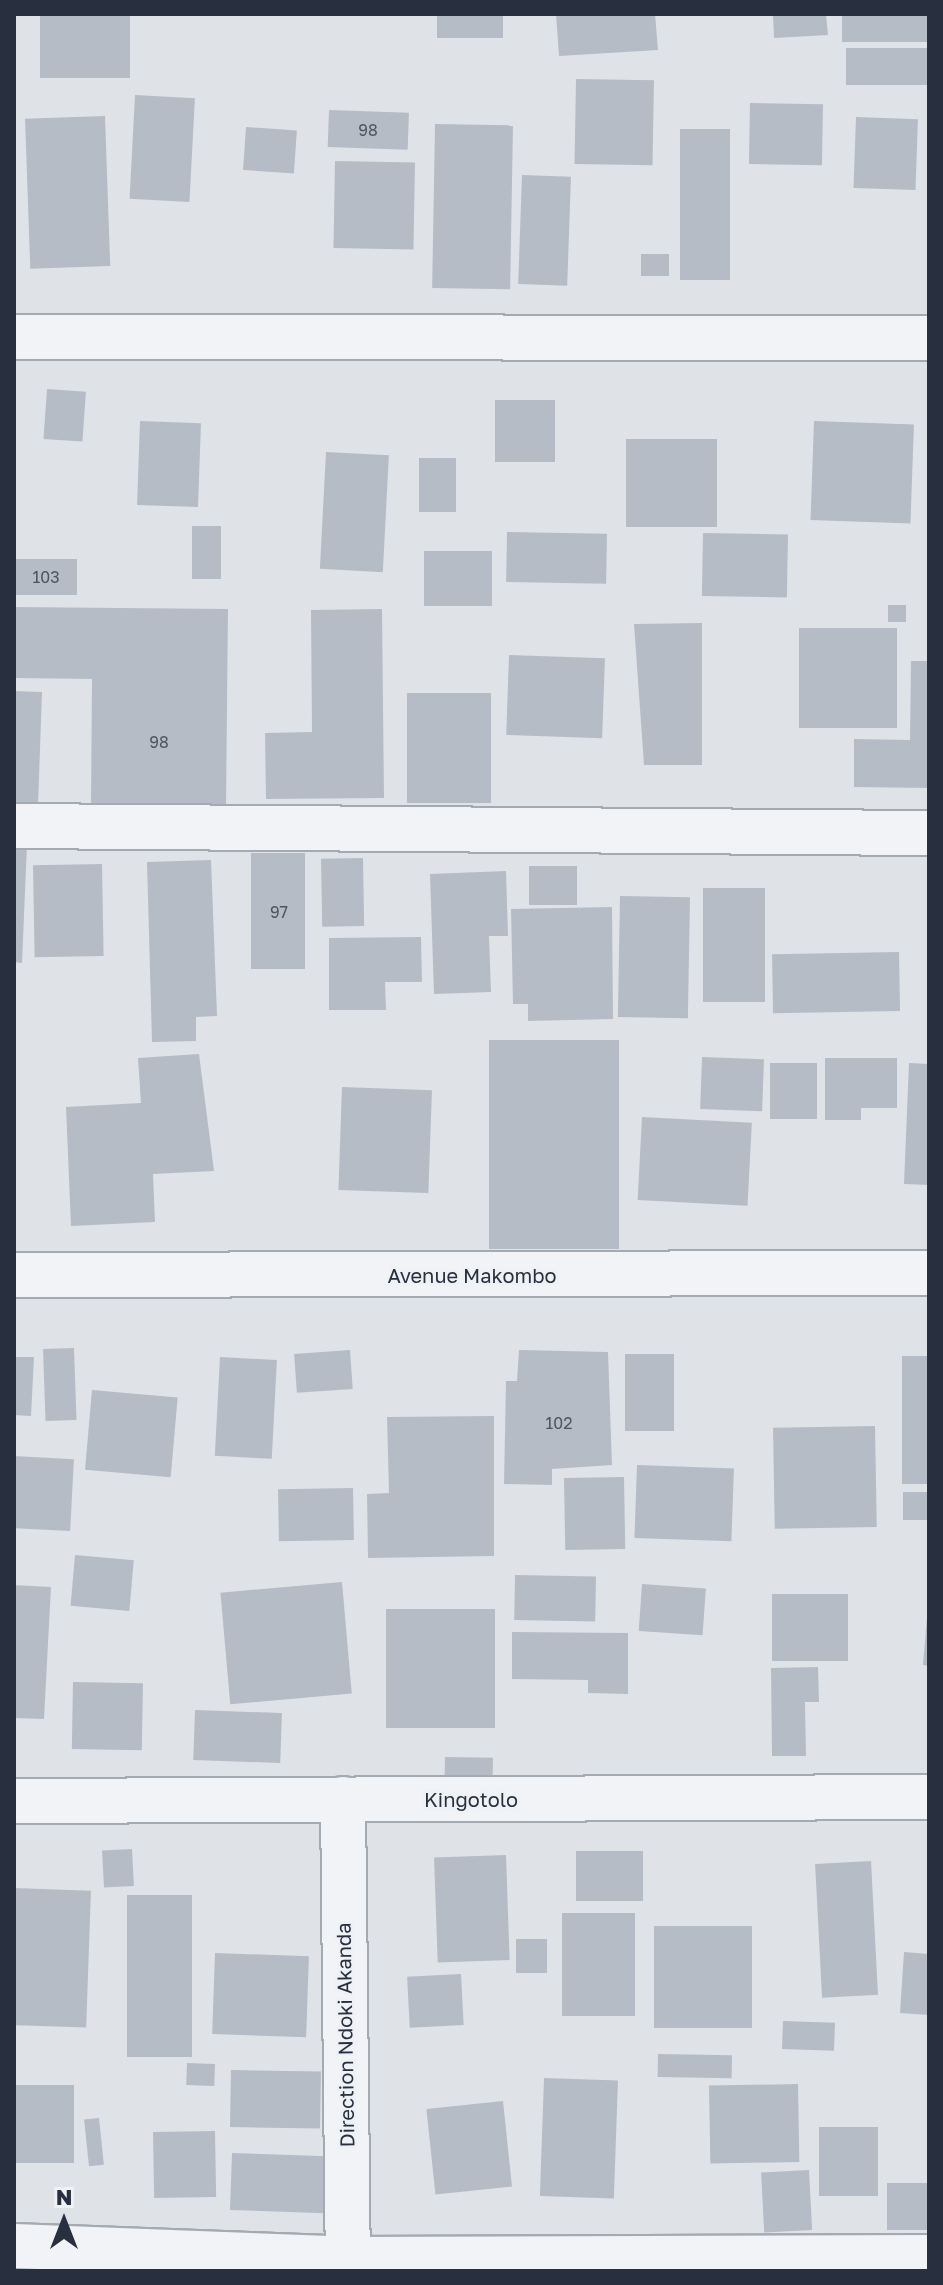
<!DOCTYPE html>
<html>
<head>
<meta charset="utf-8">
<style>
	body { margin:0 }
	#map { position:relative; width:943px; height:2285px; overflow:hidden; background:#dfe3e8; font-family:"Golos Text",sans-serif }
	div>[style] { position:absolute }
	.building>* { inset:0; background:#b6bcc5; transform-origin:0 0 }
	.roads { filter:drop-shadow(2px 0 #a4aab2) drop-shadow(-2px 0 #a4aab2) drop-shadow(0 2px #a4aab2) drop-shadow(0 -2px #a4aab2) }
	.minor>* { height:44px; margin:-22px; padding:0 22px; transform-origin:22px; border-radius:22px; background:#f2f3f7 }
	span { translate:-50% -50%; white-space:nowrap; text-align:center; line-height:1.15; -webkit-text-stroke:6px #eef1f6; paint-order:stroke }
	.number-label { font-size:16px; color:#4c5361 }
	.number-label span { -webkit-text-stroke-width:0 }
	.street-label { font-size:20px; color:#283040 }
	.frame { position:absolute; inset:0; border:16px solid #283040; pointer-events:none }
	.north { position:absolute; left:24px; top:2181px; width:80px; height:80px; -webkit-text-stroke:6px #eef1f6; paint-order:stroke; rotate:0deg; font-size:22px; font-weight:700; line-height:32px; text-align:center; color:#283040 }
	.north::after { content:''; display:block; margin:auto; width:28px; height:36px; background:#283040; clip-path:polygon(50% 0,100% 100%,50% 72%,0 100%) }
</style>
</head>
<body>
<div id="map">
	<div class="building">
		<i style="left:40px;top:14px;width:90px;height:64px"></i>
		<i style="left:437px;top:14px;width:66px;height:24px"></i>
		<i style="clip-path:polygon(556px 14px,655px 14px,658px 50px,559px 56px)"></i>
		<i style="clip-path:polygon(773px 14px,826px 14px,828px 35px,774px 38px)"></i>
		<i style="left:842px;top:14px;width:87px;height:28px"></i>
		<i style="left:846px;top:48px;width:83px;height:37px"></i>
		<i style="left:576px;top:79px;width:78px;height:85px;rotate:1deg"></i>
		<i style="left:135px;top:95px;width:60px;height:104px;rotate:3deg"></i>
		<i style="left:750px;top:103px;width:73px;height:61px;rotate:1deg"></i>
		<i style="left:329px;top:110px;width:80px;height:37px;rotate:2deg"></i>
		<i style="left:105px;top:116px;width:150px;height:80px;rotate:88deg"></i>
		<i style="left:856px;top:117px;width:62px;height:71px;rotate:2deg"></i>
		<i style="left:435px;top:124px;width:78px;height:164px;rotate:1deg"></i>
		<i style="left:246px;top:127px;width:51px;height:43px;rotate:4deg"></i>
		<i style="left:680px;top:129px;width:50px;height:151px"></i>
		<i style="left:335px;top:161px;width:80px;height:87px;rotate:1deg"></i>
		<i style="left:522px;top:175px;width:49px;height:109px;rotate:2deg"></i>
		<i style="left:641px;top:254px;width:28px;height:22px"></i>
		<i style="left:47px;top:389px;width:39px;height:50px;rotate:4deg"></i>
		<i style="left:495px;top:400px;width:60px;height:62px"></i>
		<i style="left:140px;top:421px;width:61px;height:84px;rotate:2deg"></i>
		<i style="left:814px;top:421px;width:100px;height:99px;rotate:2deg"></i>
		<i style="left:626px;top:439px;width:91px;height:88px"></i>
		<i style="left:326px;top:452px;width:63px;height:117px;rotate:3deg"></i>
		<i style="left:419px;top:458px;width:37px;height:54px"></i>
		<i style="left:192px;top:526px;width:29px;height:53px"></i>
		<i style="left:507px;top:532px;width:100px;height:50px;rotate:1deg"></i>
		<i style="left:703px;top:533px;width:85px;height:63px;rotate:1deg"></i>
		<i style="left:492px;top:551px;width:55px;height:68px;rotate:90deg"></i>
		<i style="left:14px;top:559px;width:63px;height:36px"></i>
		<i style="left:888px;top:605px;width:18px;height:17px"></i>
		<i style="clip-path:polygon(14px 607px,228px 609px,226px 805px,91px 804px,92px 679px,14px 678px)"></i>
		<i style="clip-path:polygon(382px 609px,384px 798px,266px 799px,265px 733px,312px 732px,311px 610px)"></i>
		<i style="clip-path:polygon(702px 623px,702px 765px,644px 765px,634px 624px)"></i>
		<i style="left:799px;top:628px;width:98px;height:100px"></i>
		<i style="left:509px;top:655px;width:96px;height:80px;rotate:2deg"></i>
		<i style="clip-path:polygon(911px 661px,929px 661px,929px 788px,854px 787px,854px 739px,910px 740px)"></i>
		<i style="left:14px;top:691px;width:28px;height:118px;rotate:2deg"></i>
		<i style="left:407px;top:693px;width:84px;height:110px"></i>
		<i style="clip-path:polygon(14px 843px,27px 844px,22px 963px,14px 962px)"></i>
		<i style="left:305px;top:853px;width:116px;height:54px;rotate:90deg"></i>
		<i style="left:363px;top:858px;width:68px;height:42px;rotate:89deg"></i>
		<i style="clip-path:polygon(211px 860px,217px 1016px,196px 1017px,196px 1041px,152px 1042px,147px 862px)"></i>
		<i style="left:102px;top:864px;width:92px;height:69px;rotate:89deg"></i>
		<i style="left:529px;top:866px;width:48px;height:39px"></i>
		<i style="clip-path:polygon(506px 871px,508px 936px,489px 936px,491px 992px,434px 994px,430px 874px)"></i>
		<i style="left:703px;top:888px;width:62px;height:114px"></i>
		<i style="left:620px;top:896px;width:70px;height:121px;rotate:1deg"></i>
		<i style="clip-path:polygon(612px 907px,613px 1019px,528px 1021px,528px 1004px,513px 1004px,511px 909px)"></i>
		<i style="clip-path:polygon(421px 937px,422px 982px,385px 982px,386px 1010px,329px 1010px,329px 938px)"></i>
		<i style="left:899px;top:952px;width:59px;height:127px;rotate:89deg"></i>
		<i style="left:489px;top:1040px;width:130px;height:209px"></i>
		<i style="clip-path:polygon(199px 1054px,214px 1171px,153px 1174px,155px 1222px,71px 1226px,66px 1107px,141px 1103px,138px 1058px)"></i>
		<i style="left:702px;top:1057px;width:62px;height:52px;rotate:2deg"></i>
		<i style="clip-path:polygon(825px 1058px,897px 1058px,897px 1108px,861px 1108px,861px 1120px,825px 1120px)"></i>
		<i style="left:770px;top:1063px;width:47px;height:56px"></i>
		<i style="clip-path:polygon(909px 1063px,929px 1064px,929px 1185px,904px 1184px)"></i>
		<i style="left:342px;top:1087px;width:90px;height:103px;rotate:2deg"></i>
		<i style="left:642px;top:1117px;width:110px;height:83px;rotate:3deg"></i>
		<i style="left:74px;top:1348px;width:72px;height:31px;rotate:88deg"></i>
		<i style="left:350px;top:1350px;width:39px;height:56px;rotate:86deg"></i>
		<i style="clip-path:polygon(519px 1350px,608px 1352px,612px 1465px,552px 1469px,552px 1485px,504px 1484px,506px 1381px,517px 1381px)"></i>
		<i style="left:625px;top:1354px;width:49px;height:77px"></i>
		<i style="left:902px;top:1356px;width:27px;height:128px"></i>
		<i style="clip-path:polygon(14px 1357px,34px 1357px,31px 1416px,14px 1415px)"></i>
		<i style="left:220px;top:1357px;width:57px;height:99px;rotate:3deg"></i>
		<i style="left:92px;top:1390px;width:86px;height:80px;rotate:5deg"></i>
		<i style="clip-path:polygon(494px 1416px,494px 1556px,368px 1558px,367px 1494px,389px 1493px,387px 1417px)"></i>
		<i style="left:875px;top:1426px;width:101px;height:102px;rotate:89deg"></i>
		<i style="left:14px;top:1456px;width:60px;height:72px;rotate:3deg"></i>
		<i style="left:637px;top:1465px;width:97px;height:73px;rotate:2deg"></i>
		<i style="left:624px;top:1477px;width:72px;height:60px;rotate:89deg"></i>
		<i style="left:353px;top:1488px;width:52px;height:75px;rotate:89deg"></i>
		<i style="left:903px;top:1492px;width:26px;height:28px"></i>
		<i style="left:75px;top:1555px;width:59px;height:51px;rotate:5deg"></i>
		<i style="left:515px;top:1575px;width:81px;height:45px;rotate:1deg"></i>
		<i style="left:342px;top:1582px;width:112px;height:122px;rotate:85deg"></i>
		<i style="left:642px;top:1584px;width:64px;height:47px;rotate:4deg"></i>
		<i style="clip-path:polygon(14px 1585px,51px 1587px,44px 1719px,14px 1718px)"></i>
		<i style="clip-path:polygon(929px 1593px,929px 1666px,923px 1665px)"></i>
		<i style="left:772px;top:1594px;width:76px;height:67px"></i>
		<i style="left:386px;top:1609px;width:109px;height:119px"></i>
		<i style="clip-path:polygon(512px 1632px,628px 1633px,628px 1694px,588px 1693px,588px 1680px,512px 1679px)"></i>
		<i style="clip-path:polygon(818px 1667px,819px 1702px,805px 1702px,806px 1756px,772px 1756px,771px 1668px)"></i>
		<i style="left:73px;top:1682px;width:70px;height:67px;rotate:1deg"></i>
		<i style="left:195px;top:1710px;width:87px;height:50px;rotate:2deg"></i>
		<i style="left:445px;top:1757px;width:48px;height:23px;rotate:1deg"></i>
		<i style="left:132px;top:1849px;width:37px;height:30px;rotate:87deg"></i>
		<i style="left:576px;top:1851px;width:67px;height:50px"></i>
		<i style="left:506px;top:1855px;width:105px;height:72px;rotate:88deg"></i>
		<i style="left:871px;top:1861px;width:134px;height:56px;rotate:87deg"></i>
		<i style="left:14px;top:1888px;width:77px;height:137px;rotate:2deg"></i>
		<i style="left:127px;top:1895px;width:65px;height:162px"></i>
		<i style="left:562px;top:1913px;width:73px;height:103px"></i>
		<i style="left:654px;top:1926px;width:98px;height:102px"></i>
		<i style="left:516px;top:1939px;width:31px;height:34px"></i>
		<i style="clip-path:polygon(904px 1952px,929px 1954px,929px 2015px,900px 2013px)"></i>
		<i style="left:215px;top:1953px;width:94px;height:81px;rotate:2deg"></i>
		<i style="left:461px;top:1974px;width:51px;height:54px;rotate:87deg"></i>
		<i style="left:783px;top:2021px;width:52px;height:28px;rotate:2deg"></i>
		<i style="left:658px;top:2054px;width:74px;height:23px;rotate:1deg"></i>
		<i style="left:187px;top:2063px;width:28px;height:22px;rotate:2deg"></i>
		<i style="left:231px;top:2070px;width:90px;height:57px;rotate:1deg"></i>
		<i style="left:544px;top:2078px;width:74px;height:118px;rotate:2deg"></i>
		<i style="left:798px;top:2084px;width:78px;height:89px;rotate:89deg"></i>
		<i style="left:14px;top:2085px;width:60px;height:78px"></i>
		<i style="left:503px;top:2101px;width:86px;height:77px;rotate:84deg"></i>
		<i style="left:99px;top:2118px;width:47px;height:15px;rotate:84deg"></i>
		<i style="left:819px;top:2127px;width:59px;height:69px"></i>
		<i style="left:215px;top:2131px;width:66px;height:62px;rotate:89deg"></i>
		<i style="left:232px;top:2153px;width:102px;height:57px;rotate:2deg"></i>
		<i style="left:809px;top:2170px;width:60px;height:48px;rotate:87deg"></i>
		<i style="left:887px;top:2183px;width:42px;height:47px"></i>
	</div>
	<div class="roads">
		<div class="minor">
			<i style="left:14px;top:337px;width:915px;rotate:0.06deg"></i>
			<i style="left:14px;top:826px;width:915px;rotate:0.44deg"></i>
			<i style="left:14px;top:1275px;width:915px;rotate:-0.13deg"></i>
			<i style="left:343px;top:1799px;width:472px;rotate:89.4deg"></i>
			<i style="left:14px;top:1801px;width:915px;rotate:-0.25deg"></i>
			<i style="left:14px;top:2246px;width:334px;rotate:2.2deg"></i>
			<i style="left:348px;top:2259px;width:581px;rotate:-0.2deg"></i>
		</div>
	</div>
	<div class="number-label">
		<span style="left:368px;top:130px">98</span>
		<span style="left:46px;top:577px">103</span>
		<span style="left:159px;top:742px">98</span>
		<span style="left:279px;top:912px">97</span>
		<span style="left:559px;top:1423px">102</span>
	</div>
	<div class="street-label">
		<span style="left:472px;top:1275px">Avenue Makombo</span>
		<span style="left:471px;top:1799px">Kingotolo</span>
		<span style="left:345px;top:2035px;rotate:-91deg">Direction Ndoki Akanda</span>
	</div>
	<div class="frame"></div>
	<div class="north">N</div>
</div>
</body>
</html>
